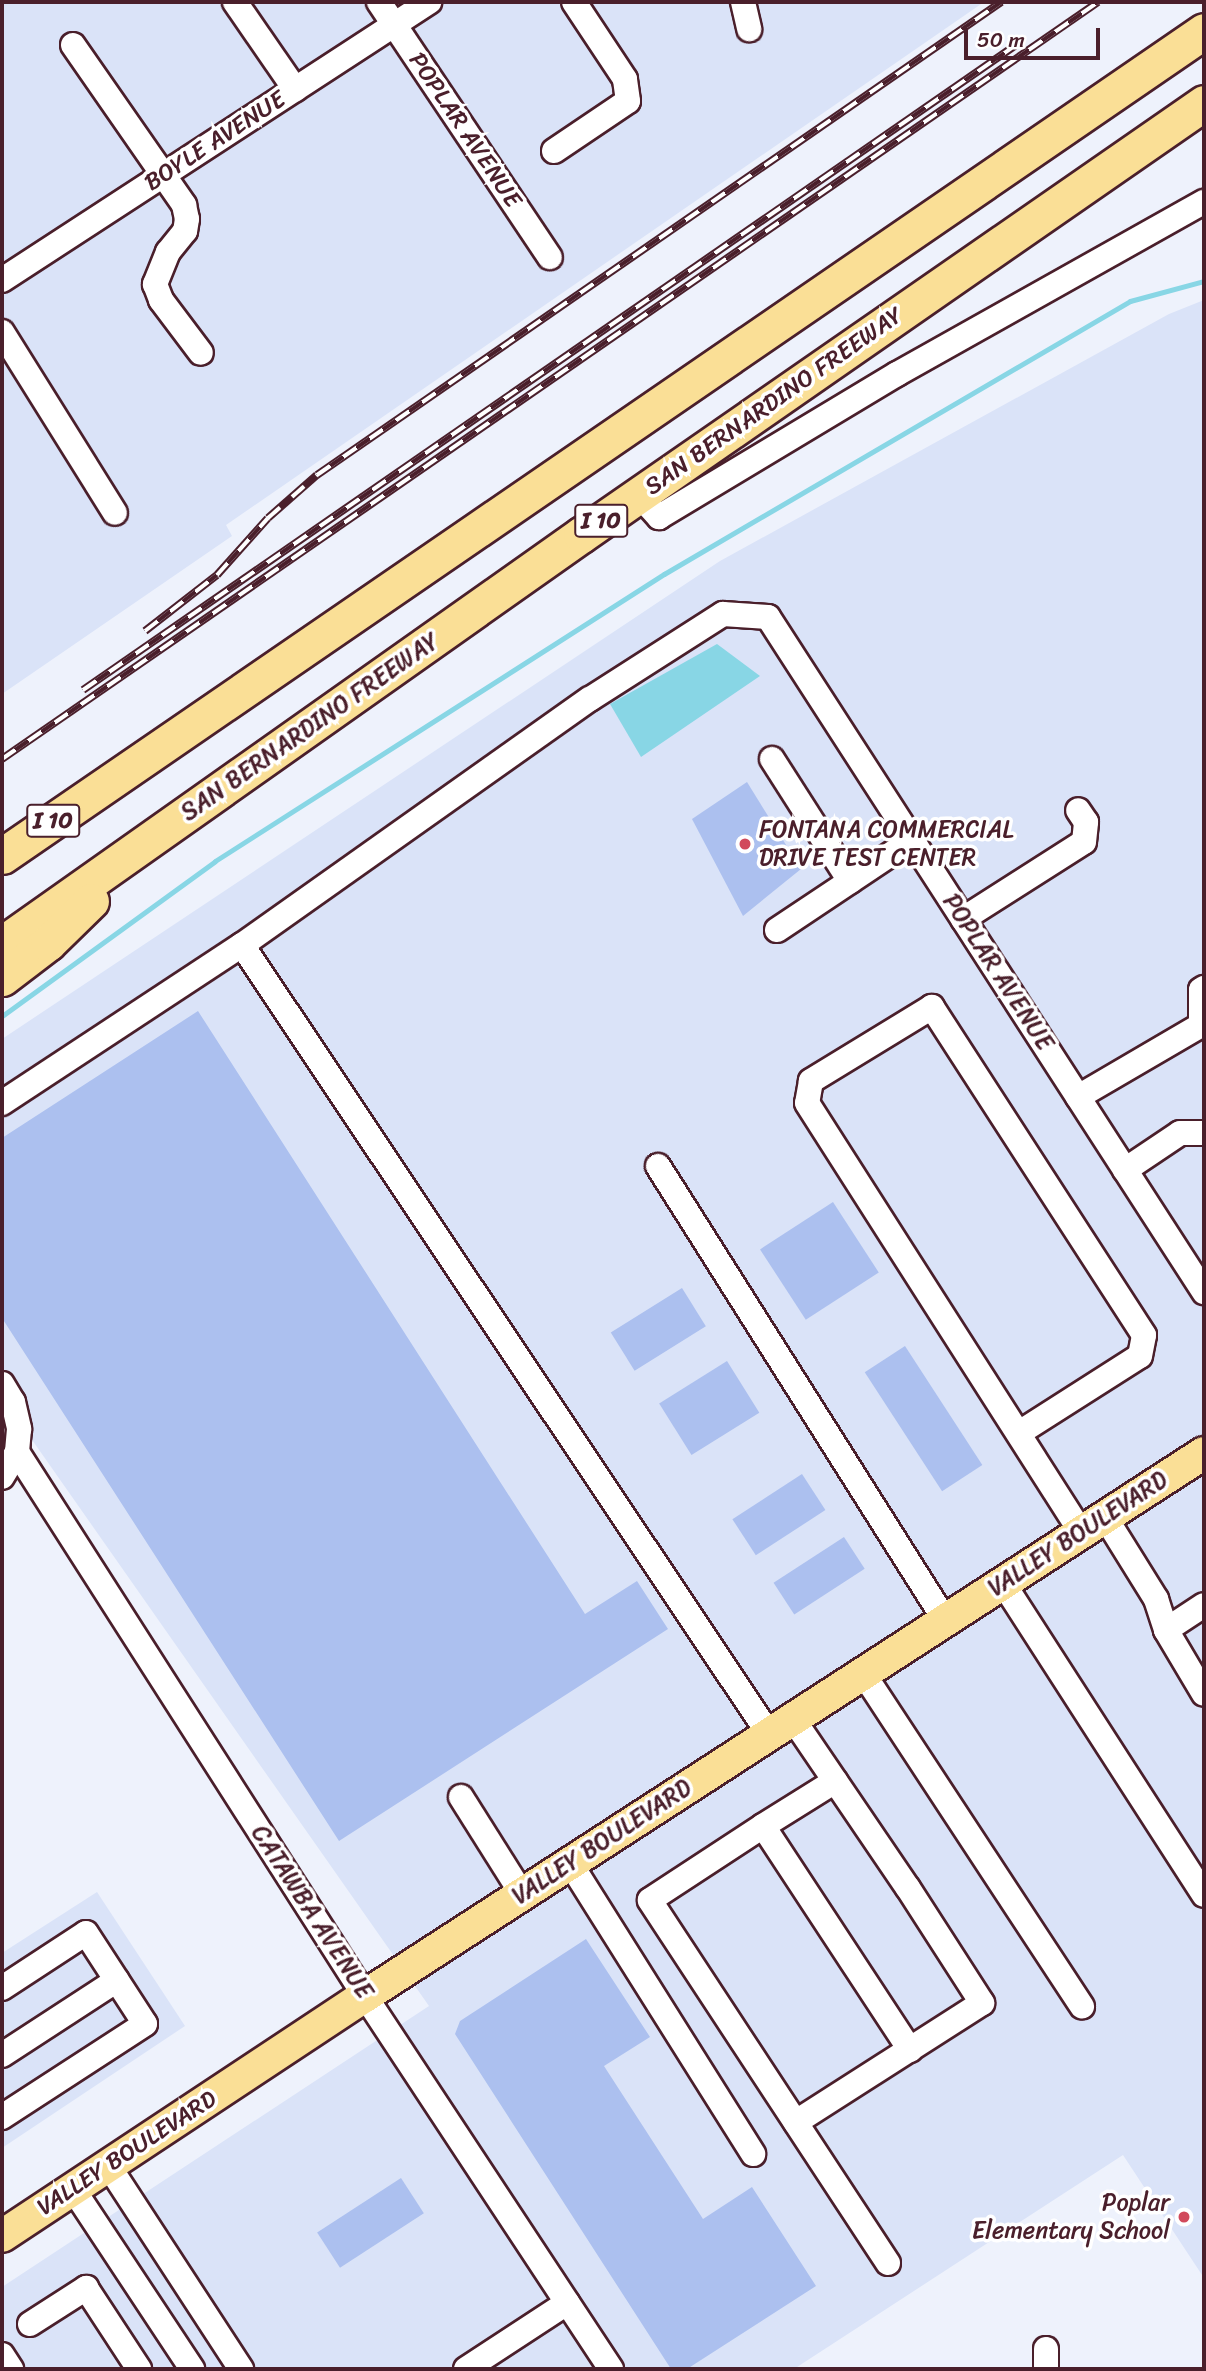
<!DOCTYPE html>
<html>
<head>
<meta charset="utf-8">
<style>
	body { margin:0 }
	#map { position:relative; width:1206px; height:2371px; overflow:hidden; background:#eef2fc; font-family:Sriracha,sans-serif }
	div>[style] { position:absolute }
	.built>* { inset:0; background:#dae3f8 }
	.water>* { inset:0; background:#88d6e5 }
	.stream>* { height:5px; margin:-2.5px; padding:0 2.5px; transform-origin:2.5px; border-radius:2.5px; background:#88d6e5 }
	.building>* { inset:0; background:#acc0ef; transform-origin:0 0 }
	.roads { filter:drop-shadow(2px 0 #4a1f2b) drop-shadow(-2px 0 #4a1f2b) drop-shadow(0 2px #4a1f2b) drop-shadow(0 -2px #4a1f2b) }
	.minor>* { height:24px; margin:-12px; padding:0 12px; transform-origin:12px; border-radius:12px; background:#fff }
	.major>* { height:32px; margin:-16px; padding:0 16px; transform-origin:16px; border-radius:16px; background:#fadf96 }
	.highway>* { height:35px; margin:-17.5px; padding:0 17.5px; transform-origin:17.5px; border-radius:17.5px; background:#fadf96 }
	.rail>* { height:8px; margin-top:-4px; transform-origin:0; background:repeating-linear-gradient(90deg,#fff 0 16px,#4a1f2b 0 32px); box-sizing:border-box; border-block:2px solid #4a1f2b }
	.dots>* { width:19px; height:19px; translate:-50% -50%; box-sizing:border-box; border:4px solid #fff; border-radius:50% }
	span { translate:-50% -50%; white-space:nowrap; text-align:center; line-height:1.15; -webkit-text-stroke:7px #fff; paint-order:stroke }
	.shield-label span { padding:2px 5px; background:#fff; border:2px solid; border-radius:5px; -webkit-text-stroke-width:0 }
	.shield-label { font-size:23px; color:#4a1f2b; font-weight:700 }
	.street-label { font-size:24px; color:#4a1f2b }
	.poi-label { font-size:24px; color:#4a1f2b }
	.left { translate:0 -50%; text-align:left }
	.right { translate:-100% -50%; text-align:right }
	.frame { position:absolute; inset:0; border:4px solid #4a1f2b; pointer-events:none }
	.scale { position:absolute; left:964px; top:28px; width:136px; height:32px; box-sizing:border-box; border:4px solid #4a1f2b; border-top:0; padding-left:9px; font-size:21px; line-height:24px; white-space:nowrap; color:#4a1f2b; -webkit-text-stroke:5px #fff; paint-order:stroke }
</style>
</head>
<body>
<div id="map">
	<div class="built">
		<i style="clip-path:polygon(2px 2px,984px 2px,226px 525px,232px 536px,2px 694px)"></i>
		<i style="clip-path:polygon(1204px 300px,1204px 2278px,1123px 2155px,794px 2369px,2px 2369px,2px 2287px,429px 2006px,2px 1397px,2px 1039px,720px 561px,1169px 314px)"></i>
		<i style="clip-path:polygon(97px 1892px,185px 2026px,2px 2148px,2px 1953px)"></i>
	</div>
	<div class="water">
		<i style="clip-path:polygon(717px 644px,760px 676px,641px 757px,610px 704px)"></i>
	</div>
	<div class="stream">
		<i style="left:2px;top:1016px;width:263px;rotate:-36deg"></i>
		<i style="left:215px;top:861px;width:533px;rotate:-32.59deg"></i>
		<i style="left:664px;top:574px;width:540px;rotate:-30.36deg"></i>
		<i style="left:1130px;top:301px;width:77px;rotate:-15.1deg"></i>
	</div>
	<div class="building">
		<i style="clip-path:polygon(747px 782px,801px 869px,743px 916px,692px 819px)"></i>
		<i style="clip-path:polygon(198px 1011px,585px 1614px,637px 1581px,668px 1629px,339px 1841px,2px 1318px,2px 1138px)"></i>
		<i style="left:833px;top:1202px;width:84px;height:87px;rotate:57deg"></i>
		<i style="left:682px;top:1288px;width:45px;height:84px;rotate:58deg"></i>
		<i style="left:905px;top:1346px;width:142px;height:48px;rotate:57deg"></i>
		<i style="left:727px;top:1361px;width:61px;height:80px;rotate:58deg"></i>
		<i style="left:802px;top:1474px;width:43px;height:83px;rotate:57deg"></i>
		<i style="left:844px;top:1537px;width:38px;height:84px;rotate:57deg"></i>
		<i style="clip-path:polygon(586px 1939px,650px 2037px,604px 2066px,703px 2219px,752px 2187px,816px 2286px,687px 2369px,671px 2369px,455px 2034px,460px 2021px)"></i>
		<i style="left:401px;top:2178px;width:42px;height:100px;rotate:57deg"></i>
	</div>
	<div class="roads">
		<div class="minor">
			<i style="left:235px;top:2px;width:106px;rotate:55.4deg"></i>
			<i style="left:379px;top:2px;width:307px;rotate:56.2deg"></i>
			<i style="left:743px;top:2px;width:28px;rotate:77deg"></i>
			<i style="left:73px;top:45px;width:195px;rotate:55.2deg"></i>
			<i style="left:184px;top:205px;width:14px;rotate:78deg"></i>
			<i style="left:187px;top:219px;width:12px;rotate:99deg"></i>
			<i style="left:185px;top:231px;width:27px;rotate:129deg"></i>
			<i style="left:168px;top:252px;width:35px;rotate:112deg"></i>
			<i style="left:155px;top:284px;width:17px;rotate:69deg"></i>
			<i style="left:161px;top:300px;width:66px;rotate:53deg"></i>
			<i style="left:554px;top:151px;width:89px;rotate:-34deg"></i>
			<i style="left:628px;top:101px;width:22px;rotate:-98deg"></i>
			<i style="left:625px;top:79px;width:92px;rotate:-123.5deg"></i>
			<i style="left:2px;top:280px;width:510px;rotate:-33.07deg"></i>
			<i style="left:2px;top:332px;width:213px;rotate:58deg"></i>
			<i style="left:639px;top:495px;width:30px;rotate:48deg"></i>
			<i style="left:659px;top:517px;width:278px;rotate:-31deg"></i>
			<i style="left:897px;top:374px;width:352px;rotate:-29.3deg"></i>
			<i style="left:772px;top:759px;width:145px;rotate:57.4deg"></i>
			<i style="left:963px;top:919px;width:143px;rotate:-32.5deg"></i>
			<i style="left:1084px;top:842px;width:20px;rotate:-84deg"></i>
			<i style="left:1086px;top:822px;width:14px;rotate:-124deg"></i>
			<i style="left:777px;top:930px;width:162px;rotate:-33.7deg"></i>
			<i style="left:242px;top:945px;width:949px;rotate:56.26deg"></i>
			<i style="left:1078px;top:1097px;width:143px;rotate:-30.3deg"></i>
			<i style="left:1201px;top:1025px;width:35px;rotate:-90deg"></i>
			<i style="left:1201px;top:990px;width:4px;rotate:-34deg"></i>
			<i style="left:2px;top:1103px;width:287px;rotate:-33.4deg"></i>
			<i style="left:242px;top:945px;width:426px;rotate:-35.3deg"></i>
			<i style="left:590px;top:699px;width:158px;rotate:-32.6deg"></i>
			<i style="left:723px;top:614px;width:45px;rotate:3.8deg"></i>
			<i style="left:768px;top:617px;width:804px;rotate:57.14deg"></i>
			<i style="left:658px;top:1166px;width:537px;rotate:57.7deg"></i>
			<i style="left:1125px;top:1170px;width:66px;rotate:-33.9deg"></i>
			<i style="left:1180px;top:1133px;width:24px"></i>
			<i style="left:2px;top:1384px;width:21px;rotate:59deg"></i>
			<i style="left:13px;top:1402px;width:28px;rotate:77deg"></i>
			<i style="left:19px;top:1429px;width:23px;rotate:95deg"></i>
			<i style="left:17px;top:1452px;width:29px;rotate:121deg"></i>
			<i style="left:1019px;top:1433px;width:143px;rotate:-32.5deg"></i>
			<i style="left:1140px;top:1356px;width:21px;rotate:-79deg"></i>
			<i style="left:1144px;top:1335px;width:391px;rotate:-122.9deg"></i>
			<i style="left:932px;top:1007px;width:142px;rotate:148.6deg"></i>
			<i style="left:811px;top:1081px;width:22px;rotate:100deg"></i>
			<i style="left:807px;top:1103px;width:509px;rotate:57.43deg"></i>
			<i style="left:17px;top:1452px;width:646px;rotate:57.39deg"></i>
			<i style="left:365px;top:1996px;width:447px;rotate:56.6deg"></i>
			<i style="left:1105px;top:1517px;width:97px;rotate:58.1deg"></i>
			<i style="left:1156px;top:1599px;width:33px;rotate:72deg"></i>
			<i style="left:1166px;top:1630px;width:74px;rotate:59.3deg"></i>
			<i style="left:1003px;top:1583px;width:371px;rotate:57.2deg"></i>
			<i style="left:1166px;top:1630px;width:45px;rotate:-33.3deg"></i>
			<i style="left:863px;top:1673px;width:399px;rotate:56.7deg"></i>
			<i style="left:793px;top:1719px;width:204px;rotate:55.8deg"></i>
			<i style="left:908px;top:1888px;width:137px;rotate:57.2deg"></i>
			<i style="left:982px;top:2003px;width:221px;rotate:147.4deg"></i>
			<i style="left:461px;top:1797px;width:115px;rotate:57.8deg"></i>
			<i style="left:763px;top:1826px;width:85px;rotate:-32deg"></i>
			<i style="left:570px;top:1863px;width:344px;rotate:57.8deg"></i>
			<i style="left:2px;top:1988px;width:100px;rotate:-33.2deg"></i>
			<i style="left:86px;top:1933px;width:108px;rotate:57deg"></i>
			<i style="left:145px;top:2024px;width:171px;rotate:147deg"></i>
			<i style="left:2px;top:2055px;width:137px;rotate:-33.1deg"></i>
			<i style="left:108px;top:2165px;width:244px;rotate:56.9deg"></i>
			<i style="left:73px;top:2189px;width:216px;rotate:56.5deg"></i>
			<i style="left:888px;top:2263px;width:434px;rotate:-123.3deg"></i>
			<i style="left:650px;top:1900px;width:135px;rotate:-33.2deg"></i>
			<i style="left:763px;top:1826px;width:268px;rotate:56.7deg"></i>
			<i style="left:30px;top:2324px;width:67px;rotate:-32.7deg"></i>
			<i style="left:86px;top:2288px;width:97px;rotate:56.8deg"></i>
			<i style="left:1046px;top:2349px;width:20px;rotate:90deg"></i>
			<i style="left:2px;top:2355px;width:17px;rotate:57deg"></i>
			<i style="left:466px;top:2369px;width:121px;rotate:-33.2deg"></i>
		</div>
		<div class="major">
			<i style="left:2px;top:2236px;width:435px;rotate:-33.5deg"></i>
			<i style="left:365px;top:1996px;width:999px;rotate:-32.91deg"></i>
		</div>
		<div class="highway">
			<i style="left:2px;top:856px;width:1458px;rotate:-34.46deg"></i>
			<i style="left:2px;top:944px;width:709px;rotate:-35.24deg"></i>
			<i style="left:581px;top:535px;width:758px;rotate:-34.74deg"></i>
			<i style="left:2px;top:978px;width:58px;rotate:-37.3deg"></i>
			<i style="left:48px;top:943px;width:60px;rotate:-44.3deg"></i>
		</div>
	</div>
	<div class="rail">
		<i style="left:145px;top:631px;width:91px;rotate:-37.9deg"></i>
		<i style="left:217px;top:575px;width:76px;rotate:-48.2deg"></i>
		<i style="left:268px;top:518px;width:65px;rotate:-41.3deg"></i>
		<i style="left:317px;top:475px;width:832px;rotate:-34.66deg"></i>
		<i style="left:83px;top:690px;width:1134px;rotate:-34.66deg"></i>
		<i style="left:2px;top:759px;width:1332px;rotate:-34.63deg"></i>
	</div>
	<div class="dots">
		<i style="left:745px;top:844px;background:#d1495b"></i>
		<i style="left:1184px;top:2217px;background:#d1495b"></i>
	</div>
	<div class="shield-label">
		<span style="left:601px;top:521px">I 10</span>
		<span style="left:53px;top:821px">I 10</span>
	</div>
	<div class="street-label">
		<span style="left:465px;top:130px;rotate:56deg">POPLAR AVENUE</span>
		<span style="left:215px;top:141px;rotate:-33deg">BOYLE AVENUE</span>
		<span style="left:774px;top:401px;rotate:-35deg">SAN BERNARDINO FREEWAY</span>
		<span style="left:310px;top:727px;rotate:-35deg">SAN BERNARDINO FREEWAY</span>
		<span style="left:998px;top:972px;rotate:57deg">POPLAR AVENUE</span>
		<span style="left:1078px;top:1534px;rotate:-33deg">VALLEY BOULEVARD</span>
		<span style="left:602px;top:1842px;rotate:-33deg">VALLEY BOULEVARD</span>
		<span style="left:312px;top:1912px;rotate:57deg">CATAWBA AVENUE</span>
		<span style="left:127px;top:2153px;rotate:-33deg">VALLEY BOULEVARD</span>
	</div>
	<div class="poi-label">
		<span class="left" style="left:759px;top:844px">FONTANA COMMERCIAL<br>DRIVE TEST CENTER</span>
		<span class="right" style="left:1170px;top:2217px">Poplar<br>Elementary School</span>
	</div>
	<div class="frame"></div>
	<div class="scale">50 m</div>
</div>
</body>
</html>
